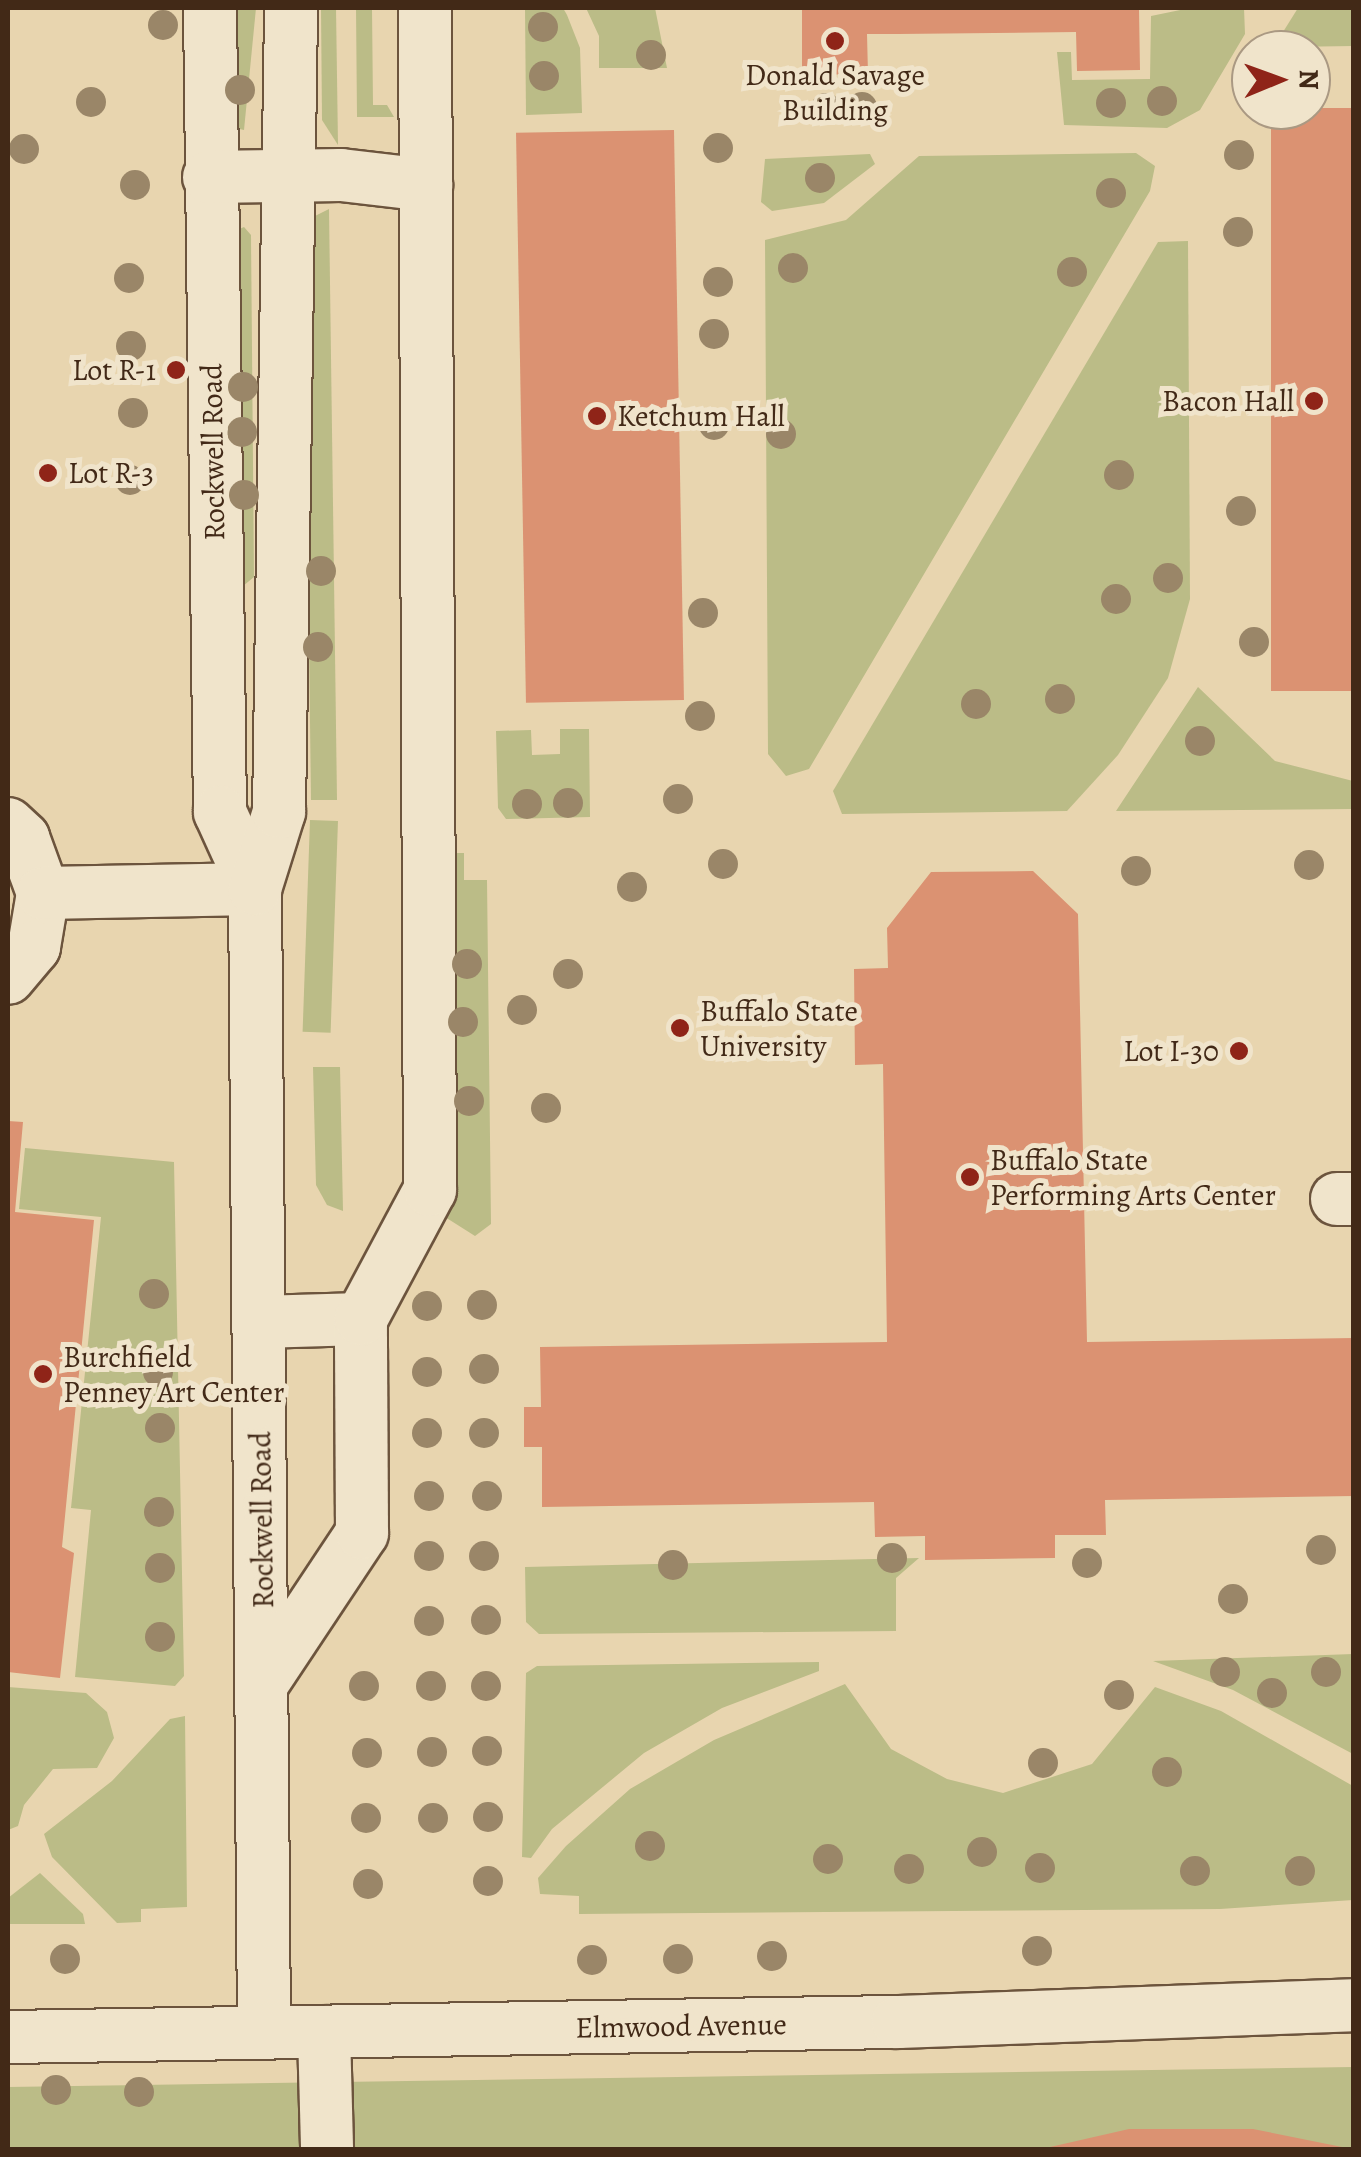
<!DOCTYPE html>
<html>
<head>
<meta charset="utf-8">
<style>
	body { margin:0 }
	#map { position:relative; width:1361px; height:2157px; overflow:hidden; background:#e8d5af; font-family:Alegreya,serif }
	div>[style] { position:absolute }
	.green>* { inset:0; background:#bbbc87; transform-origin:0 0 }
	.building>* { inset:0; background:#db9272; transform-origin:0 0 }
	.roads { filter:drop-shadow(2px 0 #6c543d) drop-shadow(-2px 0 #6c543d) drop-shadow(0 2px #6c543d) drop-shadow(0 -2px #6c543d) }
	.minor>* { height:52px; margin:-26px; padding:0 26px; transform-origin:26px; border-radius:26px; background:#f0e4cb }
	.trees>* { width:30px; height:30px; margin:-15px; border-radius:50%; background:#9a8668 }
	.dots>* { width:28px; height:28px; translate:-50% -50%; box-sizing:border-box; border:5px solid #f0e4cb; border-radius:50% }
	span { translate:-50% -50%; white-space:nowrap; text-align:center; line-height:1.15; -webkit-text-stroke:10px #f0e4cb; paint-order:stroke }
	.poi-label { font-size:30px; color:#422917 }
	.right { translate:-100% -50%; text-align:right }
	.left { translate:0 -50%; text-align:left }
	.street-label { font-size:30px; color:#422917 }
	.frame { position:absolute; inset:0; border:10px solid #422917; pointer-events:none }
	.north { position:absolute; left:1231px; top:30px; width:100px; height:100px; box-sizing:border-box; background:#f0e4cb; border:2px solid #aa9983; border-radius:50%; rotate:89deg; font-size:28px; font-weight:700; line-height:40px; text-align:center; color:#422917 }
	.north::after { content:''; display:block; margin:auto; width:35px; height:45px; background:#8f2418; clip-path:polygon(50% 0,100% 100%,50% 72%,0 100%) }
</style>
</head>
<body>
<div id="map">
	<div class="green">
		<i style="clip-path:polygon(238px 8px,256px 8px,244px 130px,235px 128px)"></i>
		<i style="clip-path:polygon(321px 8px,336px 8px,338px 145px,322px 120px)"></i>
		<i style="clip-path:polygon(356px 8px,372px 8px,373px 105px,387px 105px,394px 117px,357px 117px)"></i>
		<i style="clip-path:polygon(525px 8px,563px 8px,567px 15px,580px 48px,582px 113px,526px 115px)"></i>
		<i style="clip-path:polygon(586px 8px,655px 8px,667px 68px,599px 68px,599px 36px)"></i>
		<i style="clip-path:polygon(1190px 8px,1244px 8px,1245px 34px,1200px 110px,1167px 128px,1064px 125px,1057px 52px,1071px 52px,1072px 80px,1150px 79px,1151px 16px)"></i>
		<i style="clip-path:polygon(1298px 8px,1353px 8px,1353px 46px,1287px 47px,1278px 40px)"></i>
		<i style="clip-path:polygon(1136px 153px,1155px 166px,1150px 191px,809px 769px,786px 776px,768px 754px,765px 240px,846px 220px,919px 156px)"></i>
		<i style="clip-path:polygon(870px 154px,875px 164px,824px 203px,772px 211px,761px 202px,765px 159px)"></i>
		<i style="clip-path:polygon(329px 209px,337px 800px,311px 800px,304px 241px,315px 216px)"></i>
		<i style="clip-path:polygon(244px 227px,251px 235px,254px 577px,243px 586px,235px 231px)"></i>
		<i style="clip-path:polygon(1188px 241px,1190px 599px,1168px 678px,1118px 755px,1067px 811px,842px 814px,833px 791px,1158px 242px)"></i>
		<i style="clip-path:polygon(1198px 687px,1275px 761px,1353px 781px,1353px 809px,1116px 811px)"></i>
		<i style="clip-path:polygon(560px 729px,589px 729px,590px 817px,506px 819px,498px 808px,496px 731px,531px 730px,532px 755px,560px 754px)"></i>
		<i style="left:310px;top:820px;width:28px;height:212px;rotate:2deg"></i>
		<i style="clip-path:polygon(451px 853px,464px 853px,464px 880px,487px 880px,491px 1224px,475px 1236px,445px 1217px)"></i>
		<i style="clip-path:polygon(313px 1067px,340px 1067px,343px 1211px,327px 1205px,316px 1185px)"></i>
		<i style="clip-path:polygon(25px 1148px,174px 1162px,184px 1676px,175px 1686px,75px 1677px,91px 1510px,71px 1508px,101px 1217px,19px 1209px)"></i>
		<i style="clip-path:polygon(919px 1558px,896px 1578px,896px 1631px,539px 1634px,526px 1622px,525px 1567px)"></i>
		<i style="clip-path:polygon(1353px 1654px,1353px 1754px,1233px 1690px,1153px 1661px)"></i>
		<i style="clip-path:polygon(819px 1662px,819px 1671px,722px 1708px,644px 1753px,552px 1829px,531px 1858px,522px 1857px,526px 1673px,537px 1666px)"></i>
		<i style="clip-path:polygon(845px 1684px,891px 1749px,947px 1779px,1003px 1793px,1092px 1764px,1155px 1687px,1221px 1711px,1353px 1786px,1353px 1900px,1220px 1909px,579px 1914px,579px 1896px,540px 1894px,538px 1878px,566px 1846px,630px 1789px,714px 1740px)"></i>
		<i style="clip-path:polygon(8px 1687px,86px 1693px,107px 1712px,114px 1738px,97px 1768px,53px 1769px,24px 1805px,18px 1826px,8px 1830px)"></i>
		<i style="clip-path:polygon(185px 1716px,187px 1907px,141px 1909px,141px 1922px,117px 1923px,52px 1857px,44px 1834px,112px 1781px,170px 1719px)"></i>
		<i style="clip-path:polygon(40px 1873px,83px 1914px,85px 1924px,8px 1924px,8px 1898px)"></i>
		<i style="clip-path:polygon(1353px 2067px,1354px 2149px,8px 2150px,8px 2087px)"></i>
	</div>
	<div class="building">
		<i style="clip-path:polygon(802px 8px,1139px 8px,1140px 70px,1077px 71px,1076px 32px,898px 34px,867px 34px,868px 74px,802px 75px)"></i>
		<i style="left:1354px;top:108px;width:583px;height:83px;rotate:90deg"></i>
		<i style="left:674px;top:130px;width:570px;height:158px;rotate:89deg"></i>
		<i style="clip-path:polygon(1033px 871px,1078px 914px,1087px 1342px,1354px 1338px,1354px 1496px,1105px 1500px,1106px 1535px,1055px 1535px,1055px 1558px,925px 1560px,925px 1536px,875px 1537px,874px 1502px,542px 1507px,542px 1447px,524px 1447px,524px 1407px,541px 1407px,540px 1347px,887px 1342px,883px 1064px,855px 1065px,854px 969px,888px 968px,887px 928px,931px 872px)"></i>
		<i style="clip-path:polygon(8px 1121px,23px 1122px,15px 1212px,94px 1220px,62px 1547px,74px 1553px,60px 1678px,8px 1672px)"></i>
		<i style="clip-path:polygon(1129px 2129px,1253px 2129px,1347px 2148px,1037px 2150px)"></i>
	</div>
	<div class="roads">
		<div class="minor">
			<i style="left:210px;top:8px;width:804px;rotate:89.29deg"></i>
			<i style="left:220px;top:812px;width:85px;rotate:65.6deg"></i>
			<i style="left:209px;top:177px;width:132px;rotate:-0.9deg"></i>
			<i style="left:341px;top:175px;width:86px;rotate:6.7deg"></i>
			<i style="left:8px;top:824px;width:21px;rotate:43deg"></i>
			<i style="left:23px;top:838px;width:59px;rotate:70deg"></i>
			<i style="left:43px;top:893px;width:55px;rotate:99.5deg"></i>
			<i style="left:34px;top:947px;width:40px;rotate:130deg"></i>
			<i style="left:43px;top:893px;width:212px;rotate:-1.1deg"></i>
			<i style="left:1337px;top:1199px;width:17px"></i>
			<i style="left:260px;top:1322px;width:101px;rotate:-1.7deg"></i>
			<i style="left:265px;top:1679px;width:175px;rotate:-56.4deg"></i>
			<i style="left:362px;top:1533px;width:214px;rotate:-90.3deg"></i>
			<i style="left:361px;top:1319px;width:146px;rotate:-61.9deg"></i>
			<i style="left:430px;top:1190px;width:1182px;rotate:-90.24deg"></i>
			<i style="left:264px;top:2032px;width:1143px;rotate:-90.45deg"></i>
			<i style="left:255px;top:889px;width:81px;rotate:-72.7deg"></i>
			<i style="left:279px;top:812px;width:804px;rotate:-89.14deg"></i>
			<i style="left:324px;top:2032px;width:118px;rotate:88.5deg"></i>
			<i style="left:8px;top:2037px;width:890px;rotate:-0.97deg"></i>
			<i style="left:898px;top:2022px;width:456px;rotate:-2.1deg"></i>
		</div>
	</div>
	<div class="trees">
		<i style="left:163px;top:25px"></i>
		<i style="left:543px;top:27px"></i>
		<i style="left:651px;top:55px"></i>
		<i style="left:544px;top:76px"></i>
		<i style="left:240px;top:90px"></i>
		<i style="left:1162px;top:101px"></i>
		<i style="left:91px;top:102px"></i>
		<i style="left:1111px;top:103px"></i>
		<i style="left:862px;top:107px"></i>
		<i style="left:826px;top:108px"></i>
		<i style="left:718px;top:148px"></i>
		<i style="left:24px;top:149px"></i>
		<i style="left:1239px;top:155px"></i>
		<i style="left:820px;top:178px"></i>
		<i style="left:135px;top:185px"></i>
		<i style="left:1111px;top:193px"></i>
		<i style="left:1238px;top:232px"></i>
		<i style="left:793px;top:268px"></i>
		<i style="left:1072px;top:272px"></i>
		<i style="left:129px;top:278px"></i>
		<i style="left:718px;top:282px"></i>
		<i style="left:714px;top:334px"></i>
		<i style="left:131px;top:346px"></i>
		<i style="left:243px;top:387px"></i>
		<i style="left:133px;top:413px"></i>
		<i style="left:714px;top:425px"></i>
		<i style="left:242px;top:432px"></i>
		<i style="left:781px;top:434px"></i>
		<i style="left:1119px;top:475px"></i>
		<i style="left:130px;top:480px"></i>
		<i style="left:244px;top:495px"></i>
		<i style="left:1241px;top:511px"></i>
		<i style="left:321px;top:571px"></i>
		<i style="left:1168px;top:578px"></i>
		<i style="left:1116px;top:599px"></i>
		<i style="left:703px;top:613px"></i>
		<i style="left:1254px;top:642px"></i>
		<i style="left:318px;top:647px"></i>
		<i style="left:1060px;top:699px"></i>
		<i style="left:976px;top:704px"></i>
		<i style="left:700px;top:716px"></i>
		<i style="left:1200px;top:741px"></i>
		<i style="left:678px;top:799px"></i>
		<i style="left:568px;top:803px"></i>
		<i style="left:527px;top:804px"></i>
		<i style="left:723px;top:864px"></i>
		<i style="left:1309px;top:865px"></i>
		<i style="left:1136px;top:871px"></i>
		<i style="left:632px;top:887px"></i>
		<i style="left:467px;top:964px"></i>
		<i style="left:568px;top:974px"></i>
		<i style="left:522px;top:1010px"></i>
		<i style="left:463px;top:1022px"></i>
		<i style="left:469px;top:1101px"></i>
		<i style="left:546px;top:1108px"></i>
		<i style="left:154px;top:1294px"></i>
		<i style="left:482px;top:1305px"></i>
		<i style="left:427px;top:1306px"></i>
		<i style="left:484px;top:1369px"></i>
		<i style="left:158px;top:1372px"></i>
		<i style="left:427px;top:1372px"></i>
		<i style="left:160px;top:1428px"></i>
		<i style="left:427px;top:1433px"></i>
		<i style="left:484px;top:1433px"></i>
		<i style="left:429px;top:1496px"></i>
		<i style="left:487px;top:1496px"></i>
		<i style="left:159px;top:1512px"></i>
		<i style="left:1321px;top:1550px"></i>
		<i style="left:429px;top:1556px"></i>
		<i style="left:484px;top:1556px"></i>
		<i style="left:892px;top:1558px"></i>
		<i style="left:1087px;top:1563px"></i>
		<i style="left:673px;top:1565px"></i>
		<i style="left:160px;top:1568px"></i>
		<i style="left:1233px;top:1599px"></i>
		<i style="left:486px;top:1620px"></i>
		<i style="left:429px;top:1621px"></i>
		<i style="left:160px;top:1637px"></i>
		<i style="left:1225px;top:1672px"></i>
		<i style="left:1326px;top:1672px"></i>
		<i style="left:364px;top:1686px"></i>
		<i style="left:431px;top:1686px"></i>
		<i style="left:486px;top:1686px"></i>
		<i style="left:1272px;top:1693px"></i>
		<i style="left:1119px;top:1695px"></i>
		<i style="left:487px;top:1751px"></i>
		<i style="left:432px;top:1752px"></i>
		<i style="left:367px;top:1753px"></i>
		<i style="left:1043px;top:1763px"></i>
		<i style="left:1167px;top:1772px"></i>
		<i style="left:488px;top:1817px"></i>
		<i style="left:366px;top:1818px"></i>
		<i style="left:433px;top:1818px"></i>
		<i style="left:650px;top:1846px"></i>
		<i style="left:982px;top:1852px"></i>
		<i style="left:828px;top:1859px"></i>
		<i style="left:1040px;top:1868px"></i>
		<i style="left:909px;top:1869px"></i>
		<i style="left:1195px;top:1871px"></i>
		<i style="left:1300px;top:1871px"></i>
		<i style="left:488px;top:1881px"></i>
		<i style="left:368px;top:1884px"></i>
		<i style="left:1037px;top:1951px"></i>
		<i style="left:772px;top:1956px"></i>
		<i style="left:65px;top:1959px"></i>
		<i style="left:678px;top:1959px"></i>
		<i style="left:592px;top:1960px"></i>
		<i style="left:56px;top:2090px"></i>
		<i style="left:139px;top:2092px"></i>
	</div>
	<div class="dots">
		<i style="left:835px;top:41px;background:#8f2418"></i>
		<i style="left:176px;top:370px;background:#8f2418"></i>
		<i style="left:1314px;top:401px;background:#8f2418"></i>
		<i style="left:597px;top:416px;background:#8f2418"></i>
		<i style="left:48px;top:473px;background:#8f2418"></i>
		<i style="left:680px;top:1028px;background:#8f2418"></i>
		<i style="left:1239px;top:1051px;background:#8f2418"></i>
		<i style="left:970px;top:1177px;background:#8f2418"></i>
		<i style="left:43px;top:1374px;background:#8f2418"></i>
	</div>
	<div class="poi-label">
		<span style="left:835px;top:92px">Donald Savage<br>Building</span>
		<span class="right" style="left:156px;top:370px">Lot R-1</span>
		<span class="right" style="left:1294px;top:401px">Bacon Hall</span>
		<span class="left" style="left:617px;top:416px">Ketchum Hall</span>
		<span class="left" style="left:68px;top:473px">Lot R-3</span>
		<span class="left" style="left:700px;top:1028px">Buffalo State<br>University</span>
		<span class="right" style="left:1219px;top:1051px">Lot I-30</span>
		<span class="left" style="left:990px;top:1177px">Buffalo State<br>Performing Arts Center</span>
		<span class="left" style="left:63px;top:1374px">Burchfield<br>Penney Art Center</span>
	</div>
	<div class="street-label">
		<span style="left:213px;top:452px;rotate:-91deg">Rockwell Road</span>
		<span style="left:262px;top:1520px;rotate:-91deg">Rockwell Road</span>
		<span style="left:681px;top:2026px;rotate:-1deg">Elmwood Avenue</span>
	</div>
	<div class="frame"></div>
	<div class="north">N</div>
</div>
</body>
</html>
